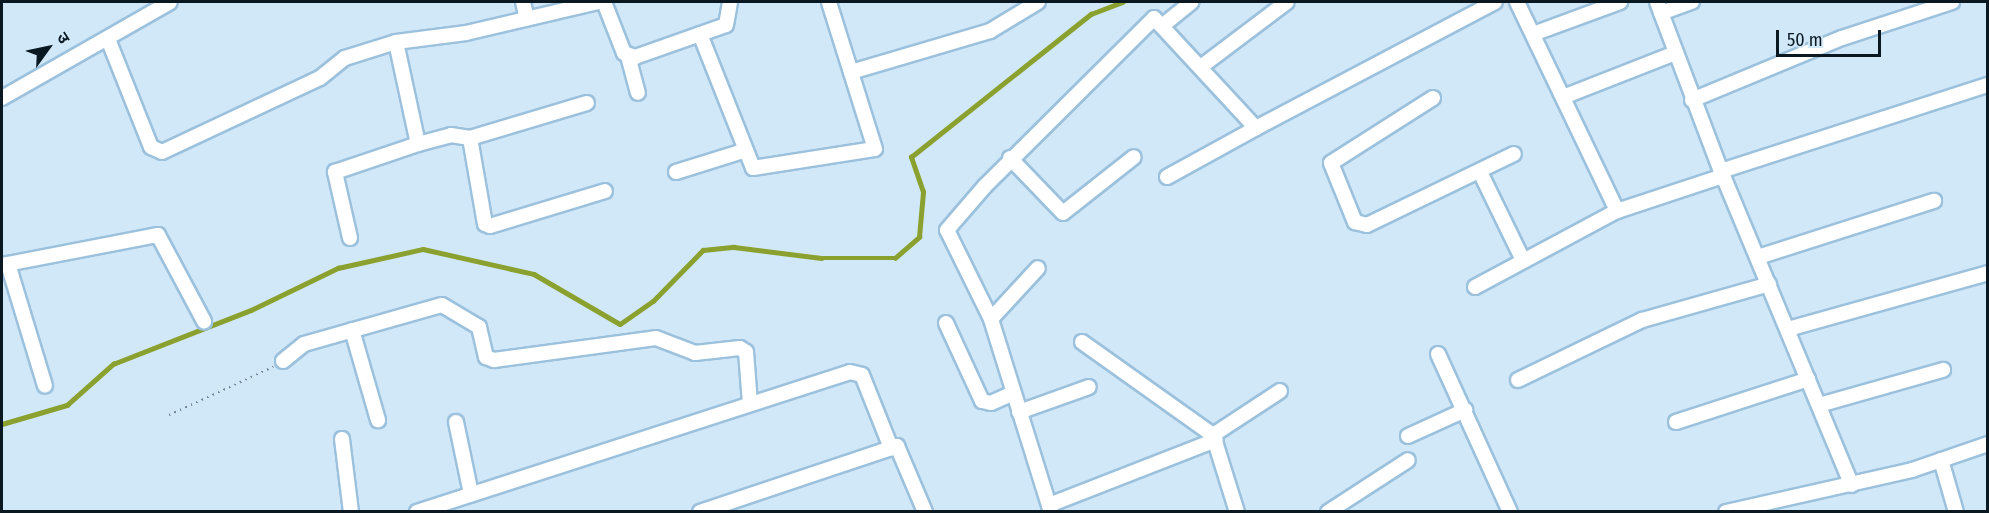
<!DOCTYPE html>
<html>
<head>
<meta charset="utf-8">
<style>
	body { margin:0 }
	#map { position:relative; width:1989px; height:513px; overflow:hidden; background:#d1e8f9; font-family:"Fira Sans Condensed","Noto Sans Devanagari",sans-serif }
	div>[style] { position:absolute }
	.stream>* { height:4.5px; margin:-2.25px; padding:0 2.25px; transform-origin:2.25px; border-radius:2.25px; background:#8ba12f }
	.path>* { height:2px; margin-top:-1px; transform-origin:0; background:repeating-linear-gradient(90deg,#738694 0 1.5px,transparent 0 6px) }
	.roads { filter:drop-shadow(2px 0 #9cc1dc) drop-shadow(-2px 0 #9cc1dc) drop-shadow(0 2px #9cc1dc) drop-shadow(0 -2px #9cc1dc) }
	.minor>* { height:14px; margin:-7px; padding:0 7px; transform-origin:7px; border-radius:7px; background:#fff }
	span { translate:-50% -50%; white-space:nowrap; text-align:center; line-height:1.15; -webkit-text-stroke:4.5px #d1e8f9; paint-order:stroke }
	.frame { position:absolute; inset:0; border:3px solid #0a1822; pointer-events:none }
	.north { position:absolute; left:18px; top:18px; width:60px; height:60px; -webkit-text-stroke:4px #d1e8f9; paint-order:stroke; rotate:57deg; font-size:16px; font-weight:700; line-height:24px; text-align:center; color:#0a1822 }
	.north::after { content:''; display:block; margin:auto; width:21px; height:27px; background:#0a1822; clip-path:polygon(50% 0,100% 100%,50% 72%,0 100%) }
	.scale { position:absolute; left:1776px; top:30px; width:105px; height:27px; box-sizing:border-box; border:3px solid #0a1822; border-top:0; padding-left:8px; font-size:18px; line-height:21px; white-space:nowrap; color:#0a1822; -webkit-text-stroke:4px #d1e8f9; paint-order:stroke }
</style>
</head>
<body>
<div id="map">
	<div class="stream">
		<i style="left:2px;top:424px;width:68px;rotate:-16.3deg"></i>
		<i style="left:67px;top:405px;width:62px;rotate:-41.7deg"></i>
		<i style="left:113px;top:364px;width:148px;rotate:-21.4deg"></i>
		<i style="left:251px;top:310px;width:97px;rotate:-25.8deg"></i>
		<i style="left:338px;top:268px;width:87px;rotate:-12.6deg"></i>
		<i style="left:423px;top:249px;width:114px;rotate:12.7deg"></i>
		<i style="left:534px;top:274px;width:99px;rotate:30.2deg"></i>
		<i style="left:620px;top:324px;width:40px;rotate:-34.9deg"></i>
		<i style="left:653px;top:301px;width:71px;rotate:-45.6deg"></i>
		<i style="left:703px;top:250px;width:31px;rotate:-6deg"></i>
		<i style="left:734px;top:247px;width:88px;rotate:7.2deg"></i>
		<i style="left:821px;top:258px;width:74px"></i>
		<i style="left:895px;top:258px;width:32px;rotate:-41deg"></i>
		<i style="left:919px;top:237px;width:45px;rotate:-84.9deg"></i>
		<i style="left:923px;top:192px;width:37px;rotate:-109deg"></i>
		<i style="left:911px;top:157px;width:230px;rotate:-38.5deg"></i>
		<i style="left:1091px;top:14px;width:34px;rotate:-21deg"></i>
	</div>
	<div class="path">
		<i style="left:169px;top:415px;width:115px;rotate:-24.8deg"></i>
	</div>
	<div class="roads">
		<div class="minor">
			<i style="left:523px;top:2px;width:17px;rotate:77deg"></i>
			<i style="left:604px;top:2px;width:55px;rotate:68.6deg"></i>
			<i style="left:624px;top:53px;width:12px;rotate:20deg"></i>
			<i style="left:635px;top:57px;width:96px;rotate:-19.4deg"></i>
			<i style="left:726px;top:25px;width:23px;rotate:-80deg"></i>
			<i style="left:1517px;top:2px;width:232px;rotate:64.4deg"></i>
			<i style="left:1617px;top:211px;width:112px;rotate:-18.3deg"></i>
			<i style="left:1657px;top:2px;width:181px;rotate:69.3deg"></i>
			<i style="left:1721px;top:171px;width:340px;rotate:67.4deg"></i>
			<i style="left:1661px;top:13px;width:33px;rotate:-20deg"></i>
			<i style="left:1162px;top:26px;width:38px;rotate:-39deg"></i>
			<i style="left:700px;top:34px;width:144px;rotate:68.4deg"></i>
			<i style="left:753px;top:168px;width:123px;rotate:-8.9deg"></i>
			<i style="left:875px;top:149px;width:154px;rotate:-107.4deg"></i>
			<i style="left:1533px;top:34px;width:93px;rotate:-20.2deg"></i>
			<i style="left:108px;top:39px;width:116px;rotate:68.3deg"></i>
			<i style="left:151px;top:147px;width:12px;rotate:24deg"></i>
			<i style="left:162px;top:152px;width:174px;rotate:-25.1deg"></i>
			<i style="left:320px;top:78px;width:32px;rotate:-39deg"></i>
			<i style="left:345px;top:58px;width:53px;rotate:-17.4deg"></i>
			<i style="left:396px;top:42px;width:71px;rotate:-7.3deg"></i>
			<i style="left:466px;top:33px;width:136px;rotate:-13.2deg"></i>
			<i style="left:628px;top:56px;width:38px;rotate:75deg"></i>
			<i style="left:1202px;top:66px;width:106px;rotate:-37deg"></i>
			<i style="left:851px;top:72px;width:145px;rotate:-16.4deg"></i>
			<i style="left:990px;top:31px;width:56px;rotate:-31.1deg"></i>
			<i style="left:1563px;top:97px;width:120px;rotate:-21.4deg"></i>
			<i style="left:2px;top:98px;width:193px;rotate:-29.7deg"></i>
			<i style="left:1433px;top:98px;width:121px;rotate:147.5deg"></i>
			<i style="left:1331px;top:163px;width:64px;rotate:67.9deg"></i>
			<i style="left:1355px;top:222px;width:12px;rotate:14deg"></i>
			<i style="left:1367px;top:225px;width:163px;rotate:-25.8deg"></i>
			<i style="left:1692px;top:100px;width:162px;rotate:-22.5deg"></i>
			<i style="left:1842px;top:38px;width:116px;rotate:-18.1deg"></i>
			<i style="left:470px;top:138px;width:122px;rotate:-16.7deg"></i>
			<i style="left:418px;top:144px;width:34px;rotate:-15deg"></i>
			<i style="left:451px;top:135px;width:19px;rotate:9deg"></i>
			<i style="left:470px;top:138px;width:87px;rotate:80.1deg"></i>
			<i style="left:485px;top:224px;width:5px;rotate:22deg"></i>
			<i style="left:490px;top:226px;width:120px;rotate:-16.9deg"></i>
			<i style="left:1010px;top:158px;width:76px;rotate:46.1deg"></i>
			<i style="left:1063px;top:213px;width:90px;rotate:-38.3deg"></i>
			<i style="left:1721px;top:171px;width:281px;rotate:-17.9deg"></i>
			<i style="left:676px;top:172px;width:70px;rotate:-17.4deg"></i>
			<i style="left:1480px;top:172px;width:98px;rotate:64deg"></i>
			<i style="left:1167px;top:177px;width:102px;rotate:-28.8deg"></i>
			<i style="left:350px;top:238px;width:68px;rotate:-102.8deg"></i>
			<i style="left:335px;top:172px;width:88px;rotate:-18.6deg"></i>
			<i style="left:418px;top:144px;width:104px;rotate:-102.2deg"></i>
			<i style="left:1758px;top:257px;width:185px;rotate:-17.7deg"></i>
			<i style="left:8px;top:264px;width:127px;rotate:73.1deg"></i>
			<i style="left:2px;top:265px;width:159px;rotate:-10.9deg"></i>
			<i style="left:158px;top:235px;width:98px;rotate:61.9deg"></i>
			<i style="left:1475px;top:287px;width:161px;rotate:-28.2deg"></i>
			<i style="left:991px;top:319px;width:69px;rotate:-47.3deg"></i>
			<i style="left:946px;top:323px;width:86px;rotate:65.2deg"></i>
			<i style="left:982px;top:401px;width:9px;rotate:13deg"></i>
			<i style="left:991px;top:403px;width:24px;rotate:-24deg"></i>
			<i style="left:1788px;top:329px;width:208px;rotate:-15.6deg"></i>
			<i style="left:352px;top:330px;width:94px;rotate:73.9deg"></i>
			<i style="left:1082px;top:342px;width:161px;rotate:35.4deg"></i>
			<i style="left:1213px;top:435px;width:81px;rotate:72.7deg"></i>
			<i style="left:1438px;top:354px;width:174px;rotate:65.5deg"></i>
			<i style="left:283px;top:361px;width:27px;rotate:-39deg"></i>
			<i style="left:304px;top:344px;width:143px;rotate:-15.8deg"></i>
			<i style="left:442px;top:305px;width:43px;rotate:30.7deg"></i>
			<i style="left:479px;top:327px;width:31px;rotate:77deg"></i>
			<i style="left:486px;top:357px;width:9px;rotate:21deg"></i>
			<i style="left:494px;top:360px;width:163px;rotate:-7.7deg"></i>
			<i style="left:656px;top:338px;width:42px;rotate:21deg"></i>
			<i style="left:695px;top:353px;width:45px;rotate:-6.3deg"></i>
			<i style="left:740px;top:348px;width:7px;rotate:34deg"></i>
			<i style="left:746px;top:352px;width:52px;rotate:85.6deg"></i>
			<i style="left:1518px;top:380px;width:138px;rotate:-25.8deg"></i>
			<i style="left:1642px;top:320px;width:132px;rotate:-15.8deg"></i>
			<i style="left:1819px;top:405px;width:129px;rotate:-15.8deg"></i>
			<i style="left:1019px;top:412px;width:74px;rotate:-19.7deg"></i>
			<i style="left:456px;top:422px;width:74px;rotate:78.2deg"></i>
			<i style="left:1676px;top:422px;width:139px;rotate:-18deg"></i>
			<i style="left:1213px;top:435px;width:80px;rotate:-33.3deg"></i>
			<i style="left:1408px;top:436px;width:63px;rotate:-24.5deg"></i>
			<i style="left:342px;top:439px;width:74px;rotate:83deg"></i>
			<i style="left:1941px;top:460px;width:54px;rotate:73.9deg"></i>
			<i style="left:1049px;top:505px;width:179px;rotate:-21.3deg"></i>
			<i style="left:417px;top:512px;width:455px;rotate:-17.9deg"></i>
			<i style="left:850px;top:372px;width:12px;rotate:14deg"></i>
			<i style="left:862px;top:375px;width:79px;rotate:68.3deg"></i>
			<i style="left:700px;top:512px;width:208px;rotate:-18.5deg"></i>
			<i style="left:897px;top:446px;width:72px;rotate:67deg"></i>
			<i style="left:1051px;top:512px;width:202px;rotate:-107.3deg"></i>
			<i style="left:991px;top:319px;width:99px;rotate:-116.3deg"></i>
			<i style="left:947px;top:230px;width:58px;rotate:-49.2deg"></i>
			<i style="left:985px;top:186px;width:238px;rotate:-44.8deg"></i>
			<i style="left:1154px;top:18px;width:150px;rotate:47.2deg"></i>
			<i style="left:1256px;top:128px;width:270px;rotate:-27.8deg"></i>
			<i style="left:1328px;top:512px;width:95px;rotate:-33deg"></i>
			<i style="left:1726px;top:512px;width:191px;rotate:-12.7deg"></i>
			<i style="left:1912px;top:470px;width:80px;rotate:-18.9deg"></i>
		</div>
	</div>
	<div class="frame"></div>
	<div class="north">उ</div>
	<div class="scale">50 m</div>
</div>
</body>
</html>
